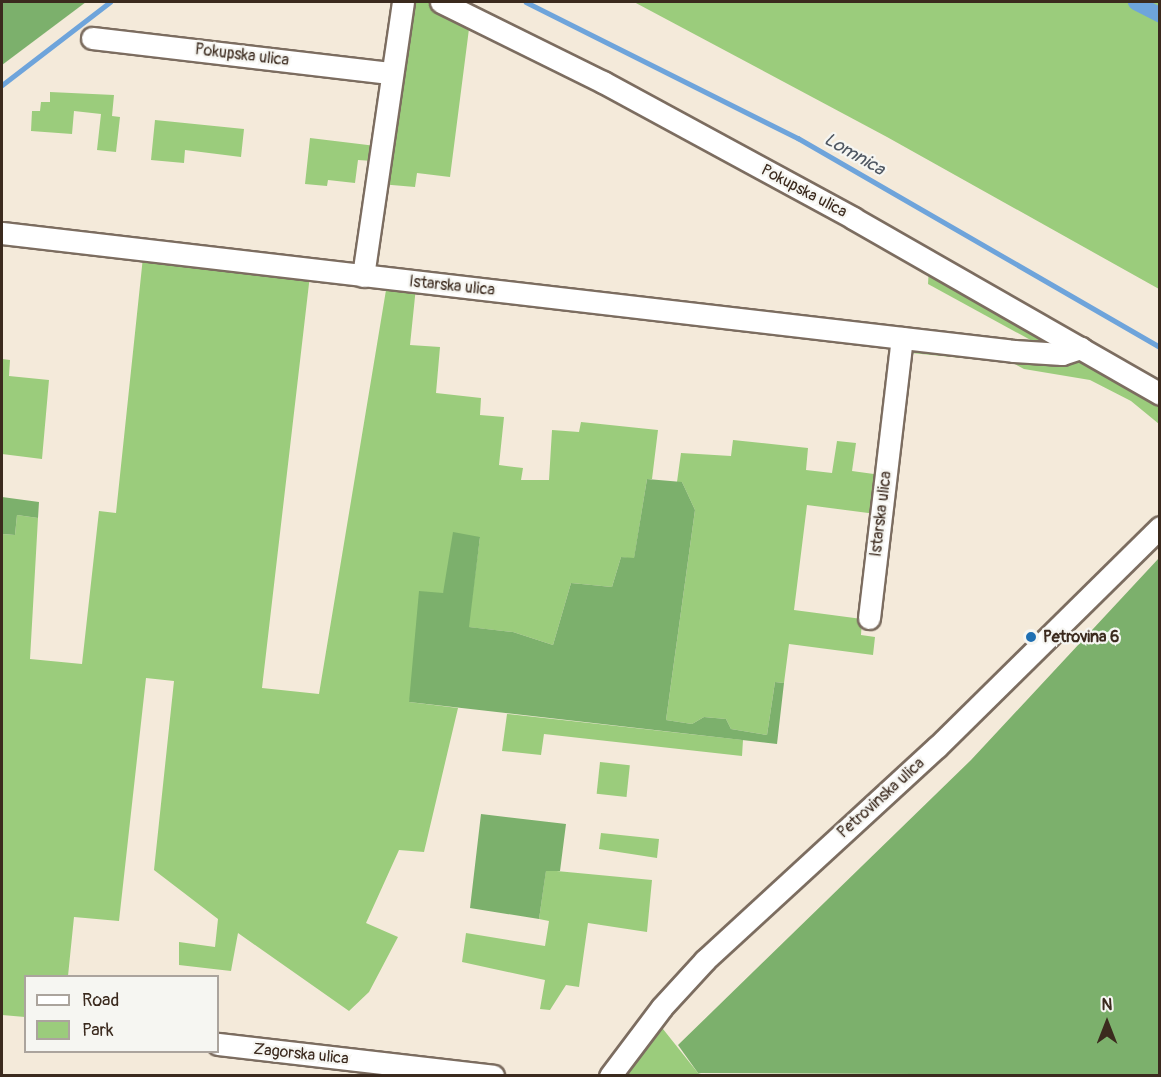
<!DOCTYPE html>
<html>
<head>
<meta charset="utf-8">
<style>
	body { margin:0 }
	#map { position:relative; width:1161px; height:1077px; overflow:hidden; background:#f4eada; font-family:Pangolin,sans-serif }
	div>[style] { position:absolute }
	.green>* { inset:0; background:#9bcc7c; transform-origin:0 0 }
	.forest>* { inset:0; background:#7cb06c }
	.stream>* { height:4.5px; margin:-2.25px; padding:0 2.25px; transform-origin:2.25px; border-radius:2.25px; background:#6ea4db }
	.canal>* { height:15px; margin:-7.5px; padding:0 7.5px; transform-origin:7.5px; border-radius:7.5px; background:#6ea4db }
	.roads { filter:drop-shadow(2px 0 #7c6d60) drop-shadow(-2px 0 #7c6d60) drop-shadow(0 2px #7c6d60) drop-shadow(0 -2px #7c6d60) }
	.minor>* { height:21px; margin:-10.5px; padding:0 10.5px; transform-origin:10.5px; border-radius:10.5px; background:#fff }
	.dots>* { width:16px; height:16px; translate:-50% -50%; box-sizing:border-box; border:3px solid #f6f6f2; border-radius:50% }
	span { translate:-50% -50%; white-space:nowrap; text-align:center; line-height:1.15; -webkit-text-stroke:4.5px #f6f6f2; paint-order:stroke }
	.street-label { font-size:16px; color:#3b2a1e }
	.poi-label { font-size:16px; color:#3b2a1e; font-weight:700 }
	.left { translate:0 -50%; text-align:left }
	.water-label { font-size:18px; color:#4d5560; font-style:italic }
	.frame { position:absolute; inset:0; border:3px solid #3b2a1e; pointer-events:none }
	.legend { position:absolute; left:24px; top:975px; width:195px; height:78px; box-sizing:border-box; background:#f6f6f2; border:2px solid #aba49d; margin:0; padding:8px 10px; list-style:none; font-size:18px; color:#3b2a1e }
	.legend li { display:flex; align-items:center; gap:12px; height:30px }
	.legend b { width:30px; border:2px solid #aba49d }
	.north { position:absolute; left:1077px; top:993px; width:60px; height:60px; -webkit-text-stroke:4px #f6f6f2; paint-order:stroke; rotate:0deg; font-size:16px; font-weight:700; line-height:24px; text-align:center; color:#3b2a1e }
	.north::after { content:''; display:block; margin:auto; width:21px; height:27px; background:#3b2a1e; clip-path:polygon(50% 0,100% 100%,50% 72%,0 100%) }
</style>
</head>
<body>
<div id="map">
	<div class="green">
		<i style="clip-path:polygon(411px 2px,426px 2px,470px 21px,450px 177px,417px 173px,415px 187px,380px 184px)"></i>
		<i style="clip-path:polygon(634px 2px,1159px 2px,1159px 289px,887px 137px)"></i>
		<i style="clip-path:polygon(50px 92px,114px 95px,112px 116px,120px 117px,116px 152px,97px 150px,101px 114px,74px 111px,72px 134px,31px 131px,32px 111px,40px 111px,41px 102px,50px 102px)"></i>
		<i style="clip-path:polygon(155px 120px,244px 129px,241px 157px,185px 150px,184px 163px,151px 160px)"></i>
		<i style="clip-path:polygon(310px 138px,376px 146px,373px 161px,358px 160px,355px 183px,328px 180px,327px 186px,305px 184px)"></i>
		<i style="clip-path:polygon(143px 257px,310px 275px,262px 688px,319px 694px,387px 284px,416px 287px,410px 345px,440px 347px,436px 393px,481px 398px,480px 415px,504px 417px,499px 465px,523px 468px,521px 480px,549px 480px,552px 430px,579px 432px,581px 422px,658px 430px,652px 479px,647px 479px,634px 559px,621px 557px,612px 587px,571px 583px,553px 645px,513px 632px,468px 627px,480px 537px,443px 593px,409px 702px,458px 708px,424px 852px,399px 850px,366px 923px,398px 937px,369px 992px,349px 1011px,238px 933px,231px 971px,179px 965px,179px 942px,215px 947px,218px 919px,154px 870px,174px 681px,146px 678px,119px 921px,74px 917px,68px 976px,26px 976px,25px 1017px,2px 1015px,2px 534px,15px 535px,17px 515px,38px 518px,30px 659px,82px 664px,99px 511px,116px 513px)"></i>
		<i style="clip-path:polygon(929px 268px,1058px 341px,1047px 349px,928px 284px)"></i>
		<i style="clip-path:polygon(912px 343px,1076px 358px,1159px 401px,1159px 424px,1131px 401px,1090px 380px,1024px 369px,1013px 363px,911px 353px)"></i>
		<i style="clip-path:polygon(2px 359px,10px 360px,9px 376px,49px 380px,42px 459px,2px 454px)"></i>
		<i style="clip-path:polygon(733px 440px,808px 448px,806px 470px,832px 473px,837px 441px,856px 443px,852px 471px,881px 475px,876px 514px,807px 505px,794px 610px,862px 619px,861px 635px,875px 637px,873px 655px,789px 644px,784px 683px,775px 682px,767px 735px,731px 729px,726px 719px,704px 717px,692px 724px,666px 720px,695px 510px,682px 482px,677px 482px,681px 453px,731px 456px)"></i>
		<i style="clip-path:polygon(507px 714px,743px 740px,742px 756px,544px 734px,541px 755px,502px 751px)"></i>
		<i style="left:600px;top:762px;width:30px;height:32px;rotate:6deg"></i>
		<i style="clip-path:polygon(601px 833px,659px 839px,657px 858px,599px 849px)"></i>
		<i style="clip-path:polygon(546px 870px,652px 880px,647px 932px,588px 923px,579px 987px,566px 985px,550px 1010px,540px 1009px,545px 980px,462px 962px,466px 933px,545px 946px,549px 921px,539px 919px)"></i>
		<i style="clip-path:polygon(659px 1024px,698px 1073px,704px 1075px,618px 1076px)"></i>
	</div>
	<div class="forest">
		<i style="clip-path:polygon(2px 2px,86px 2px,2px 65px)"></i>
		<i style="clip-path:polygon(647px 479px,682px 482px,695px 510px,666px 720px,692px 724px,704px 717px,726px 719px,731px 729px,767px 735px,775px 682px,784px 683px,777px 744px,409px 702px,419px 591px,443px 593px,453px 532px,480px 537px,469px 627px,513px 632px,553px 645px,571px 583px,612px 587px,621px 557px,634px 558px)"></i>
		<i style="clip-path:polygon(2px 497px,39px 502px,38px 518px,17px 515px,15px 535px,2px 534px)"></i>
		<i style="clip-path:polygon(1159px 558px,1159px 1075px,698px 1073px,678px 1045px,971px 760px)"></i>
		<i style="clip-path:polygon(481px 814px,566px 824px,560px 871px,546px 871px,539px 919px,470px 908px)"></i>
	</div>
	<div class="stream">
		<i style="left:526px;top:2px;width:304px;rotate:26.6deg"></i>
		<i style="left:798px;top:138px;width:418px;rotate:30deg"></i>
		<i style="left:2px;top:85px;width:136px;rotate:-37.5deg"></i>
	</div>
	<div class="canal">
		<i style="left:1135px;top:2px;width:28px;rotate:27deg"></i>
	</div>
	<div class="roads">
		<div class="minor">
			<i style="left:441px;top:2px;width:181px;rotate:26.3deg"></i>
			<i style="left:603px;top:82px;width:285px;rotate:28.5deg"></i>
			<i style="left:853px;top:218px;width:354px;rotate:29.8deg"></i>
			<i style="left:92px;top:38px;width:302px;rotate:6.7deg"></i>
			<i style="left:2px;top:233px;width:1019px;rotate:6.65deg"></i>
			<i style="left:1014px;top:351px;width:48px;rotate:3.6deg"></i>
			<i style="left:1062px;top:354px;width:20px;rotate:-18deg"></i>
			<i style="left:363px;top:276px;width:277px;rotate:-81.7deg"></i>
			<i style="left:869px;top:618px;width:282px;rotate:-83.3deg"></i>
			<i style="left:218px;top:1044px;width:277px;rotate:6.6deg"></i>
			<i style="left:610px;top:1076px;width:86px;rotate:-53deg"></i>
			<i style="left:662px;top:1007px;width:64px;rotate:-47.5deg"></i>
			<i style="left:705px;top:960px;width:315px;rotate:-42.6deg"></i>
			<i style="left:937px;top:747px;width:313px;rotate:-44.6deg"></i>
		</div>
	</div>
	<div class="dots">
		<i style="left:1031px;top:637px;background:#1f6fb2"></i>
	</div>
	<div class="street-label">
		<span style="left:242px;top:55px;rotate:7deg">Pokupska ulica</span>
		<span style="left:804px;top:191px;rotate:28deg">Pokupska ulica</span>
		<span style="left:452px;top:286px;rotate:6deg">Istarska ulica</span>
		<span style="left:881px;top:514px;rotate:-83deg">Istarska ulica</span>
		<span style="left:881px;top:798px;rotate:-42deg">Petrovinska ulica</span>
		<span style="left:301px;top:1054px;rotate:6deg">Zagorska ulica</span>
	</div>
	<div class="poi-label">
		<span class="left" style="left:1043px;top:637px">Petrovina 6</span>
	</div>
	<div class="water-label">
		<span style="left:854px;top:155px;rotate:30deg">Lomnica</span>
	</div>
	<div class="frame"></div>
	<ul class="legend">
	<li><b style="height:8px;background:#fff"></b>Road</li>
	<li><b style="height:16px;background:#9bcc7c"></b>Park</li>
	</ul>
	<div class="north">N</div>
</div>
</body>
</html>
